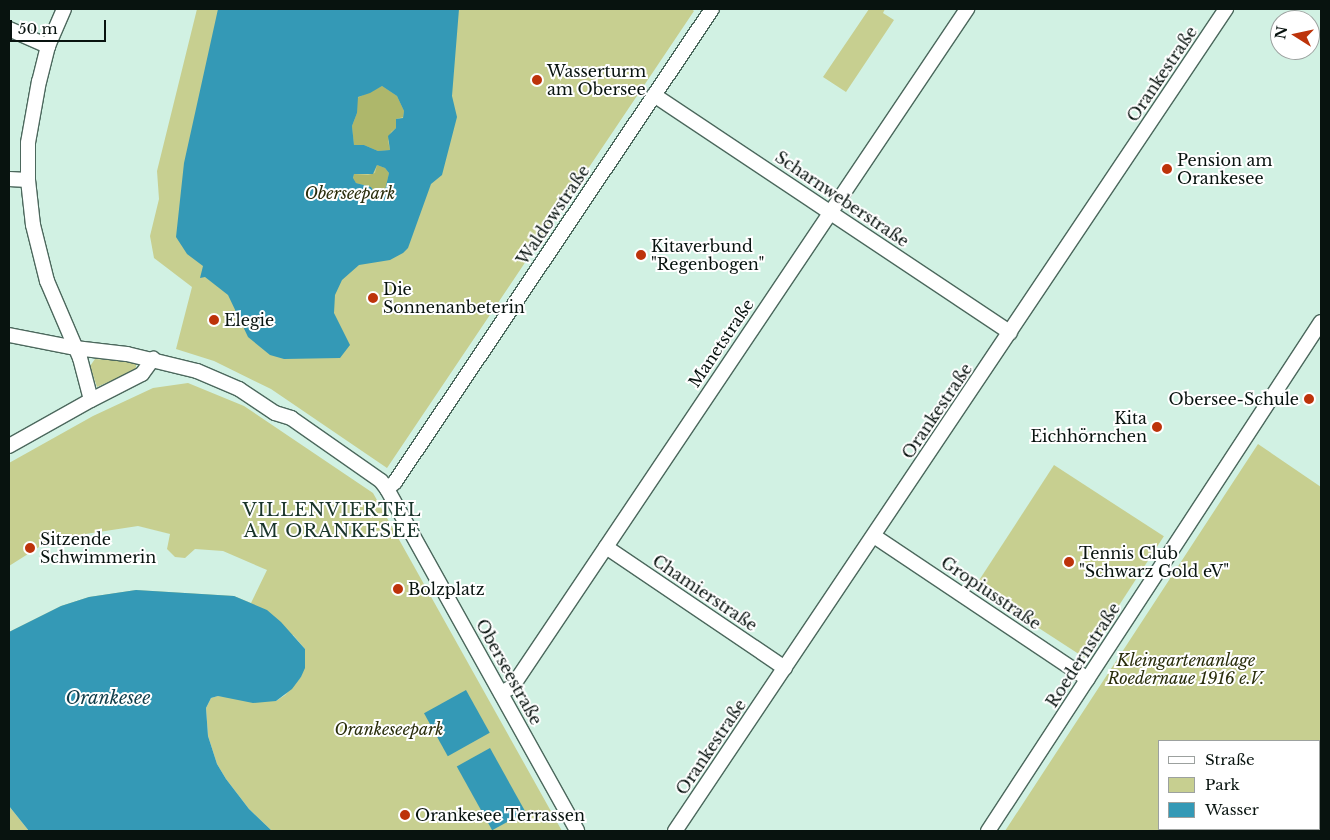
<!DOCTYPE html>
<html>
<head>
<meta charset="utf-8">
<style>
	body { margin:0 }
	#map { position:relative; width:1330px; height:840px; overflow:hidden; background:#d1f1e3; font-family:"Libre Baskerville",serif }
	div>[style] { position:absolute }
	.green>* { inset:0; background:#c7cf90; transform-origin:0 0 }
	.forest>* { inset:0; background:#aeb76b }
	.water>* { inset:0; background:#3499b6; transform-origin:0 0 }
	.roads { filter:drop-shadow(1px 0 #4c685d) drop-shadow(-1px 0 #4c685d) drop-shadow(0 1px #4c685d) drop-shadow(0 -1px #4c685d) }
	.minor>* { height:14px; margin:-7px; padding:0 7px; transform-origin:7px; border-radius:7px; background:#fff }
	.dots>* { width:14px; height:14px; translate:-50% -50%; box-sizing:border-box; border:2px solid #fff; border-radius:50% }
	span { translate:-50% -50%; white-space:nowrap; text-align:center; line-height:1.15; -webkit-text-stroke:4px #fff; paint-order:stroke }
	.poi-label { font-size:16px; color:#08130f }
	.left { translate:0 -50%; text-align:left }
	.right { translate:-100% -50%; text-align:right }
	.street-label { font-size:16px; color:#08130f }
	.park-label { font-size:16px; color:#292d0b; font-style:italic }
	.neighbourhood-label { font-size:18px; color:#19342a; letter-spacing:1px }
	.water-label { font-size:18px; color:#0f3c49; font-style:italic }
	.frame { position:absolute; inset:0; border:10px solid #08130f; pointer-events:none }
	.legend { position:absolute; left:1158px; top:740px; width:162px; height:90px; box-sizing:border-box; background:#fff; border:1px solid #9ca19f; margin:0; padding:6px 9px; list-style:none; font-size:15px; color:#08130f }
	.legend li { display:flex; align-items:center; gap:10px; height:25px }
	.legend b { width:25px; border:1px solid #9ca19f }
	.north { position:absolute; left:1270px; top:10px; width:50px; height:50px; box-sizing:border-box; background:#fff; border:1px solid #9ca19f; border-radius:50%; rotate:280deg; font-size:14px; font-weight:700; line-height:20px; text-align:center; color:#08130f }
	.north::after { content:''; display:block; margin:auto; width:18px; height:22px; background:#bd330a; clip-path:polygon(50% 0,100% 100%,50% 72%,0 100%) }
	.scale { position:absolute; left:10px; top:20px; width:96px; height:22px; box-sizing:border-box; border:2px solid #08130f; border-top:0; padding-left:6px; font-size:15px; line-height:18px; white-space:nowrap; color:#08130f; -webkit-text-stroke:4px #fff; paint-order:stroke }
</style>
</head>
<body>
<div id="map">
	<div class="green">
		<i style="clip-path:polygon(197px 9px,691px 9px,694px 11px,387px 468px,271px 389px,214px 361px,176px 349px,192px 287px,154px 258px,150px 236px,159px 199px,157px 171px)"></i>
		<i style="clip-path:polygon(869px 9px,885px 9px,883px 13px,894px 20px,846px 92px,823px 77px)"></i>
		<i style="clip-path:polygon(95px 359px,132px 361px,136px 364px,136px 370px,97px 387px,90px 366px)"></i>
		<i style="clip-path:polygon(188px 383px,244px 406px,373px 493px,562px 831px,272px 831px,249px 809px,226px 779px,217px 764px,208px 736px,206px 708px,211px 698px,218px 696px,276px 701px,285px 695px,301px 677px,305px 649px,293px 635px,9px 632px,61px 606px,89px 597px,136px 590px,234px 596px,251px 603px,267px 570px,223px 551px,195px 549px,185px 558px,175px 557px,167px 549px,170px 534px,138px 526px,66px 537px,47px 542px,9px 566px,9px 463px,93px 416px,153px 388px)"></i>
		<i style="clip-path:polygon(evenodd,1258px 444px,1321px 487px,1321px 831px,1005px 831px,1258px 444px,1319px 741px,1319px 829px,1159px 829px,1159px 741px,1319px 741px)"></i>
		<i style="left:1054px;top:465px;width:131px;height:145px;rotate:33deg"></i>
		<i style="clip-path:polygon(9px 806px,29px 831px,9px 831px)"></i>
	</div>
	<div class="forest">
		<i style="clip-path:polygon(382px 86px,397px 96px,404px 111px,403px 117px,396px 119px,396px 128px,391px 132px,388px 141px,390px 150px,378px 151px,364px 145px,354px 145px,352px 126px,357px 113px,357px 98px)"></i>
		<i style="clip-path:polygon(377px 165px,385px 168px,389px 173px,385px 190px,381px 195px,375px 193px,371px 187px,356px 183px,353px 179px,354px 174px,368px 175px,375px 173px)"></i>
	</div>
	<div class="water">
		<i style="clip-path:polygon(evenodd,218px 9px,459px 9px,452px 96px,457px 117px,442px 175px,431px 184px,408px 248px,403px 253px,390px 260px,359px 265px,342px 280px,335px 295px,334px 313px,350px 345px,340px 358px,284px 359px,270px 355px,248px 337px,228px 295px,205px 277px,200px 278px,203px 266px,187px 254px,176px 237px,184px 163px,218px 9px,382px 86px,397px 96px,404px 111px,403px 118px,396px 119px,396px 128px,388px 136px,390px 150px,378px 151px,364px 145px,354px 145px,352px 126px,357px 113px,358px 97px,370px 93px,382px 86px,218px 9px,377px 165px,385px 168px,389px 173px,385px 190px,381px 195px,375px 193px,371px 187px,356px 183px,353px 178px,354px 174px,373px 174px,377px 165px)"></i>
		<i style="clip-path:polygon(136px 590px,234px 596px,267px 610px,281px 622px,305px 649px,305px 668px,301px 677px,292px 689px,276px 701px,253px 703px,218px 696px,211px 698px,206px 708px,208px 736px,217px 764px,226px 779px,249px 809px,272px 831px,29px 831px,9px 806px,9px 632px,61px 606px,89px 597px)"></i>
		<i style="left:466px;top:690px;width:49px;height:48px;rotate:61deg"></i>
		<i style="left:490px;top:748px;width:73px;height:38px;rotate:61deg"></i>
	</div>
	<div class="roads">
		<div class="minor">
			<i style="left:64px;top:9px;width:40px;rotate:113.4deg"></i>
			<i style="left:48px;top:46px;width:36px;rotate:104deg"></i>
			<i style="left:39px;top:81px;width:63px;rotate:100.1deg"></i>
			<i style="left:28px;top:143px;width:37px;rotate:90deg"></i>
			<i style="left:28px;top:180px;width:45px;rotate:83.7deg"></i>
			<i style="left:33px;top:225px;width:58px;rotate:76deg"></i>
			<i style="left:47px;top:281px;width:84px;rotate:66.8deg"></i>
			<i style="left:80px;top:358px;width:43px;rotate:75.3deg"></i>
			<i style="left:9px;top:29px;width:43px;rotate:23.6deg"></i>
			<i style="left:654px;top:95px;width:428px;rotate:33.7deg"></i>
			<i style="left:9px;top:179px;width:19px;rotate:3deg"></i>
			<i style="left:9px;top:335px;width:67px;rotate:11.1deg"></i>
			<i style="left:75px;top:348px;width:52px;rotate:6.6deg"></i>
			<i style="left:127px;top:354px;width:72px;rotate:13.7deg"></i>
			<i style="left:197px;top:371px;width:46px;rotate:23.2deg"></i>
			<i style="left:239px;top:389px;width:43px;rotate:33.7deg"></i>
			<i style="left:275px;top:413px;width:17px;rotate:17deg"></i>
			<i style="left:291px;top:418px;width:110px;rotate:35deg"></i>
			<i style="left:381px;top:481px;width:10px;rotate:53deg"></i>
			<i style="left:387px;top:489px;width:391px;rotate:60.9deg"></i>
			<i style="left:9px;top:446px;width:94px;rotate:-29.3deg"></i>
			<i style="left:91px;top:400px;width:57px;rotate:-27deg"></i>
			<i style="left:142px;top:374px;width:19px;rotate:-54deg"></i>
			<i style="left:387px;top:489px;width:11px;rotate:-41deg"></i>
			<i style="left:395px;top:482px;width:569px;rotate:-56.17deg"></i>
			<i style="left:874px;top:536px;width:257px;rotate:33.8deg"></i>
			<i style="left:606px;top:547px;width:216px;rotate:34.1deg"></i>
			<i style="left:501px;top:693px;width:13px;rotate:-29deg"></i>
			<i style="left:512px;top:687px;width:817px;rotate:-56.13deg"></i>
			<i style="left:675px;top:831px;width:990px;rotate:-56.17deg"></i>
			<i style="left:988px;top:831px;width:608px;rotate:-56.81deg"></i>
		</div>
	</div>
	<div class="dots">
		<i style="left:537px;top:80px;background:#bd330a"></i>
		<i style="left:1167px;top:169px;background:#bd330a"></i>
		<i style="left:641px;top:255px;background:#bd330a"></i>
		<i style="left:373px;top:298px;background:#bd330a"></i>
		<i style="left:214px;top:320px;background:#bd330a"></i>
		<i style="left:1309px;top:399px;background:#bd330a"></i>
		<i style="left:1157px;top:427px;background:#bd330a"></i>
		<i style="left:30px;top:548px;background:#bd330a"></i>
		<i style="left:1069px;top:562px;background:#bd330a"></i>
		<i style="left:398px;top:589px;background:#bd330a"></i>
		<i style="left:405px;top:815px;background:#bd330a"></i>
	</div>
	<div class="poi-label">
		<span class="left" style="left:547px;top:80px">Wasserturm<br>am Obersee</span>
		<span class="left" style="left:1177px;top:169px">Pension am<br>Orankesee</span>
		<span class="left" style="left:651px;top:255px">Kitaverbund<br>"Regenbogen"</span>
		<span class="left" style="left:383px;top:298px">Die<br>Sonnenanbeterin</span>
		<span class="left" style="left:224px;top:320px">Elegie</span>
		<span class="right" style="left:1299px;top:399px">Obersee-Schule</span>
		<span class="right" style="left:1147px;top:427px">Kita<br>Eichhörnchen</span>
		<span class="left" style="left:40px;top:548px">Sitzende<br>Schwimmerin</span>
		<span class="left" style="left:1079px;top:562px">Tennis Club<br>"Schwarz Gold eV"</span>
		<span class="left" style="left:408px;top:589px">Bolzplatz</span>
		<span class="left" style="left:415px;top:815px">Orankesee Terrassen</span>
	</div>
	<div class="street-label">
		<span style="left:1162px;top:74px;rotate:-56deg">Orankestraße</span>
		<span style="left:842px;top:199px;rotate:34deg">Scharnweberstraße</span>
		<span style="left:553px;top:215px;rotate:-56deg">Waldowstraße</span>
		<span style="left:721px;top:343px;rotate:-56deg">Manetstraße</span>
		<span style="left:937px;top:411px;rotate:-56deg">Orankestraße</span>
		<span style="left:705px;top:593px;rotate:34deg">Chamierstraße</span>
		<span style="left:991px;top:593px;rotate:34deg">Gropiusstraße</span>
		<span style="left:1083px;top:655px;rotate:-57deg">Roedernstraße</span>
		<span style="left:509px;top:672px;rotate:61deg">Oberseestraße</span>
		<span style="left:711px;top:747px;rotate:-56deg">Orankestraße</span>
	</div>
	<div class="park-label">
		<span style="left:350px;top:193px">Oberseepark</span>
		<span style="left:1186px;top:669px">Kleingartenanlage<br>Roedernaue 1916 e.V.</span>
		<span style="left:389px;top:729px">Orankeseepark</span>
	</div>
	<div class="neighbourhood-label">
		<span style="left:332px;top:521px">VILLENVIERTEL<br>AM ORANKESEE</span>
	</div>
	<div class="water-label">
		<span style="left:108px;top:698px">Orankesee</span>
	</div>
	<div class="frame"></div>
	<ul class="legend">
	<li><b style="height:6px;background:#fff"></b>Straße</li>
	<li><b style="height:14px;background:#c7cf90"></b>Park</li>
	<li><b style="height:14px;background:#3499b6"></b>Wasser</li>
	</ul>
	<div class="north">N</div>
	<div class="scale">50 m</div>
</div>
</body>
</html>
